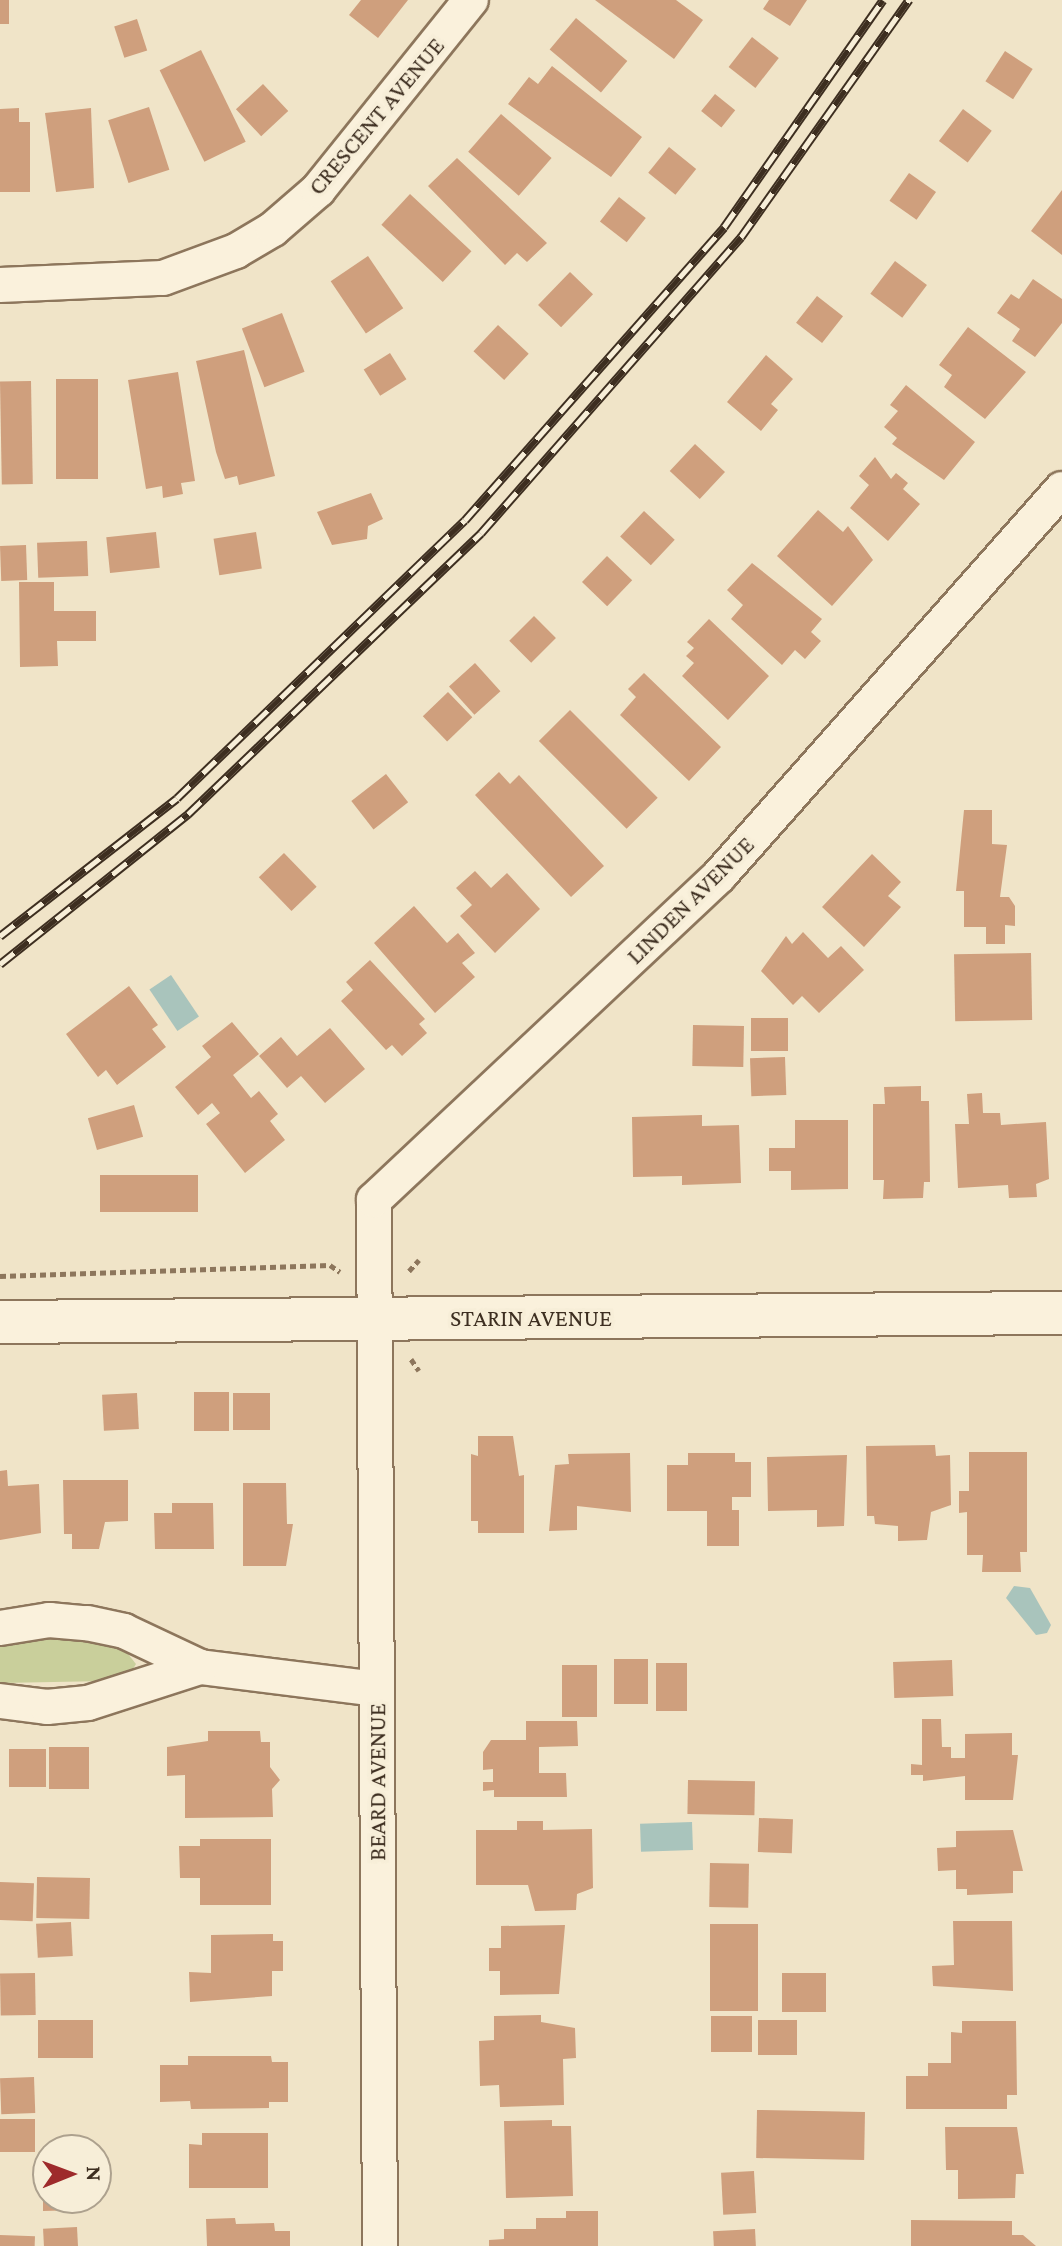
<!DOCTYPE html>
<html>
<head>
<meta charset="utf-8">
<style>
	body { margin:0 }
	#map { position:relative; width:1062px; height:2246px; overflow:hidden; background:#f0e4c8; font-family:"Crimson Pro",serif }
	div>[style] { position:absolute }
	.green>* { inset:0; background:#c9cf9b }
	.water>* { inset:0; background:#a9c4bc; transform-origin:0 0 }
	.building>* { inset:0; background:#cf9f7d; transform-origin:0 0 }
	.path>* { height:5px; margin-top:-2.5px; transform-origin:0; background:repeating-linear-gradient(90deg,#8d765c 0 6px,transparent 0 10px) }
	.roads { filter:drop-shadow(2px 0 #8d765c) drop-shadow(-2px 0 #8d765c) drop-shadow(0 2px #8d765c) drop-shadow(0 -2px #8d765c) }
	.minor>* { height:34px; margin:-17px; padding:0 17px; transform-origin:17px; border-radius:17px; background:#faf1dc }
	.tertiary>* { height:42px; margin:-21px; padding:0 21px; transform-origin:21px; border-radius:21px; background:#faf1dc }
	.rail>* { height:9px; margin-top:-4.5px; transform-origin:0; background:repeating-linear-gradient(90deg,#f7eed8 0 18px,#3d2e20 0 36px); box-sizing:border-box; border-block:2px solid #3d2e20 }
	span { translate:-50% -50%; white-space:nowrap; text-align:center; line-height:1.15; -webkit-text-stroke:7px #f7eed8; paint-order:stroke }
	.street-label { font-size:24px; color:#3d2e20 }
	.north { position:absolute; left:32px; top:2134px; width:80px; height:80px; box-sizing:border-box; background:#f7eed8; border:2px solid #ada18e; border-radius:50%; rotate:89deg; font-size:22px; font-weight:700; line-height:32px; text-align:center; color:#3d2e20 }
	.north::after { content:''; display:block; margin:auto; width:28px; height:36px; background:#9e2a2b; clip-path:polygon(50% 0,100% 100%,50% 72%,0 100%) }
</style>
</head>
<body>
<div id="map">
	<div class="green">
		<i style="clip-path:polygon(61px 1638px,124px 1649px,136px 1664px,130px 1674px,107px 1681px,0 1683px,0 1645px)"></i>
	</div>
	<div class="water">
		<i style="left:171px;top:975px;width:50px;height:26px;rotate:56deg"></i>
		<i style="clip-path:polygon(1014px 1586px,1030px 1588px,1051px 1625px,1047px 1633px,1036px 1635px,1006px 1598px)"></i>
		<i style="left:692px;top:1822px;width:28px;height:52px;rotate:88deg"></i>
	</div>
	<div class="building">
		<i style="left:0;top:0;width:9px;height:24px"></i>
		<i style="clip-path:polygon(361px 0,408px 0,378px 38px,349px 15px)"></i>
		<i style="clip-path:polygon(595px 0,676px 0,703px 20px,674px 59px)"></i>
		<i style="clip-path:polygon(769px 0,807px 0,790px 26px,763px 9px)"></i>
		<i style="left:576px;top:18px;width:67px;height:41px;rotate:40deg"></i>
		<i style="left:137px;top:19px;width:33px;height:24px;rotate:72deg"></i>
		<i style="left:752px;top:37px;width:34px;height:38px;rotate:38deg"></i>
		<i style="left:201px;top:50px;width:102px;height:46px;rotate:64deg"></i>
		<i style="left:1005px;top:51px;width:33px;height:36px;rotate:33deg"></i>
		<i style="clip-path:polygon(552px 66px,642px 137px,611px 177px,508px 104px,529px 77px,538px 84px)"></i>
		<i style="left:263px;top:84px;width:37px;height:37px;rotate:47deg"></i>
		<i style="left:715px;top:94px;width:26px;height:22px;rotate:39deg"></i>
		<i style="left:149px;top:107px;width:66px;height:43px;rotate:72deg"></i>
		<i style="clip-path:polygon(19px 108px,19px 122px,30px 122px,30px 192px,0 192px,0 109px)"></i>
		<i style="clip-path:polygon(91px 108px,94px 188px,56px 192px,45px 113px)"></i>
		<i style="left:963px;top:109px;width:36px;height:40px;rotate:37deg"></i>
		<i style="left:501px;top:114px;width:67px;height:50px;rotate:41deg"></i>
		<i style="left:669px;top:147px;width:35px;height:33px;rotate:39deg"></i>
		<i style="clip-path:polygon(457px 158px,547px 243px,527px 262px,517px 253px,505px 265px,428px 186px)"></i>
		<i style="left:909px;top:173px;width:33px;height:34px;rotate:35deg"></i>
		<i style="clip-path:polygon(1062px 190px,1062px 255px,1031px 231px)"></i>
		<i style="left:410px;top:194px;width:84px;height:42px;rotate:43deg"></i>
		<i style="left:619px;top:197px;width:34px;height:31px;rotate:38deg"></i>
		<i style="left:368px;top:256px;width:63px;height:45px;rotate:56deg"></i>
		<i style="left:895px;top:261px;width:40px;height:41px;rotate:37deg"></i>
		<i style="left:570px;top:272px;width:32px;height:46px;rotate:44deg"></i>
		<i style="clip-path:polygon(1033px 279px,1062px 299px,1062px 323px,1035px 357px,1012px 341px,1020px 329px,997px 313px,1011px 294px,1019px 299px)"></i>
		<i style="left:817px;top:296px;width:33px;height:34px;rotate:38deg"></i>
		<i style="left:282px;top:313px;width:63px;height:43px;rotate:69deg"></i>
		<i style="left:498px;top:325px;width:42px;height:36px;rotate:43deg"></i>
		<i style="clip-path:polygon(968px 327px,1026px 372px,985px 419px,944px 387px,952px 375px,939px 365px)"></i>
		<i style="clip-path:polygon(244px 350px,275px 476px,239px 485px,237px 476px,225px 479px,216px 452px,196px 361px)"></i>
		<i style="left:390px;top:353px;width:31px;height:31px;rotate:58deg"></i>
		<i style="clip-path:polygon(766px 355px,793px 379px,771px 404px,778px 410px,761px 431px,727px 402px)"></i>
		<i style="clip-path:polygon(178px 372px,195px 481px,181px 483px,183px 494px,163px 498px,162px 486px,146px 489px,128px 380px)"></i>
		<i style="left:56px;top:379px;width:42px;height:100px"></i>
		<i style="left:31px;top:381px;width:103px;height:31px;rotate:89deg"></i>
		<i style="clip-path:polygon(906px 385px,975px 442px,944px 480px,892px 444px,897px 438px,884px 427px,898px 411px,890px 405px)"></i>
		<i style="left:695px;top:444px;width:41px;height:37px;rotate:43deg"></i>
		<i style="clip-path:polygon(875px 457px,891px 479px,896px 473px,908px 483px,903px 489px,920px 504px,888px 541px,850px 508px,869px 485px,859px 476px)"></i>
		<i style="clip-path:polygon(371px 493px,383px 519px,368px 526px,367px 539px,332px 545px,317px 512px)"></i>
		<i style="clip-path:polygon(818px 510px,843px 532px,848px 526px,873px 560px,832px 606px,777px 556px)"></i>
		<i style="left:644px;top:511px;width:42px;height:35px;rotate:43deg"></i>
		<i style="left:156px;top:532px;width:36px;height:50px;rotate:84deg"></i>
		<i style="left:256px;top:532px;width:37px;height:43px;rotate:81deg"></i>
		<i style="left:87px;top:541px;width:35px;height:50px;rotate:88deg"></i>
		<i style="left:26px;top:545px;width:35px;height:26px;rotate:88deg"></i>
		<i style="left:607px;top:556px;width:35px;height:36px;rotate:44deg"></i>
		<i style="clip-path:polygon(752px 563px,822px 619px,811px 632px,821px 641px,805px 659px,795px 650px,782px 665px,731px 619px,743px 605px,727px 590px)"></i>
		<i style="clip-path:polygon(19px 582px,54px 582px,54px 611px,96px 611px,96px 641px,57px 641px,58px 666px,20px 667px)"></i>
		<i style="left:534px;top:616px;width:31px;height:35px;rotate:45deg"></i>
		<i style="clip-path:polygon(709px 619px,769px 676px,728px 720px,682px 676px,694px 663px,686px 656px,694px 648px,687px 642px)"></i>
		<i style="left:475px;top:663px;width:38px;height:35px;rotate:48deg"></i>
		<i style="clip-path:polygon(644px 673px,721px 747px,689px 781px,620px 715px,636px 697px,628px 689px)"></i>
		<i style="left:448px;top:692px;width:35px;height:35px;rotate:46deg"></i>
		<i style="left:570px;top:710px;width:124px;height:44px;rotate:45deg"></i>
		<i style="clip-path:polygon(499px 772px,510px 784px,519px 775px,604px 866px,571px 897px,475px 795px)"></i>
		<i style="left:386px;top:774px;width:36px;height:44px;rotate:52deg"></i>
		<i style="clip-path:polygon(964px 810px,992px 810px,992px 844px,1007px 845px,1000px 897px,1009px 897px,1015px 906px,1015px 926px,1005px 925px,1005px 944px,986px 944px,986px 927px,964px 927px,964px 891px,956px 891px)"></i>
		<i style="left:284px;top:853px;width:47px;height:35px;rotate:46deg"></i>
		<i style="clip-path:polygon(872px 854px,901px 882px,888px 896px,901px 907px,864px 947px,822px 907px)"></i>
		<i style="clip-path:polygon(475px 871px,491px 888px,507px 873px,540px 909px,495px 953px,460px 916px,472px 905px,456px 888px)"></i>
		<i style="clip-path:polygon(414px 906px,447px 943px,458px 933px,475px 953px,462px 963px,475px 977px,435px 1013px,374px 943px)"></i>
		<i style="clip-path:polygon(803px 932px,828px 958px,841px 946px,864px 970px,819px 1013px,802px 996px,793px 1005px,761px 971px,786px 936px,792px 944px)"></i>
		<i style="left:1031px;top:953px;width:67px;height:77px;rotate:89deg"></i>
		<i style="clip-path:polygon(370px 960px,425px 1019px,419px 1024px,427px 1033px,402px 1056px,392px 1045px,386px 1050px,341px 1001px,353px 990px,346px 982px)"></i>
		<i style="clip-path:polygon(129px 986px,158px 1025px,152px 1029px,166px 1047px,117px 1085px,106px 1070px,98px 1077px,66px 1034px)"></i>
		<i style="left:751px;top:1018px;width:37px;height:33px"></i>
		<i style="clip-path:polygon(232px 1022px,259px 1054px,233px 1075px,251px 1098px,259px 1091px,278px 1114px,270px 1121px,285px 1140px,245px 1173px,206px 1124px,220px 1113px,212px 1103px,198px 1115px,175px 1087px,211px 1057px,202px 1046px)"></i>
		<i style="left:693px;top:1025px;width:51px;height:41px;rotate:1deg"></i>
		<i style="clip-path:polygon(330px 1028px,365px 1069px,325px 1103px,301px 1076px,287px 1088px,259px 1056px,281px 1037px,297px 1056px)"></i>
		<i style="left:785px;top:1057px;width:38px;height:35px;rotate:88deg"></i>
		<i style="clip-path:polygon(921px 1086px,921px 1101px,929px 1101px,930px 1182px,924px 1182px,923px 1198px,883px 1199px,884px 1180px,873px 1180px,873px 1104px,885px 1104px,884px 1087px)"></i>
		<i style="clip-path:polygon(982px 1093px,983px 1113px,1000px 1113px,1001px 1125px,1046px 1122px,1049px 1179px,1036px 1184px,1037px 1197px,1009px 1198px,1008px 1185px,958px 1188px,955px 1124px,969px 1124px,967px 1094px)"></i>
		<i style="left:134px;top:1105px;width:33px;height:48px;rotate:74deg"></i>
		<i style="clip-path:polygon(702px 1115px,702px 1126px,739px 1125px,741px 1183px,682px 1185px,682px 1176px,633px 1177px,632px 1117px)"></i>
		<i style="clip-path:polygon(795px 1120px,848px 1120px,848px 1189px,791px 1190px,791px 1171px,769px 1171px,769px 1148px,795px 1148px)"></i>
		<i style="left:198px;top:1175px;width:37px;height:98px;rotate:90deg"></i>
		<i style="left:194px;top:1392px;width:35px;height:39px"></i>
		<i style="left:137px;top:1393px;width:36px;height:35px;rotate:87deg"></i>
		<i style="left:233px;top:1393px;width:37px;height:37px"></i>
		<i style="clip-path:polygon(478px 1436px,513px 1436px,519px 1476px,524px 1475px,524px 1533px,478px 1533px,478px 1521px,471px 1521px,471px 1454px,478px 1456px)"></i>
		<i style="clip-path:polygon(935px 1445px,936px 1456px,950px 1455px,951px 1505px,931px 1512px,927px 1540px,898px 1541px,898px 1526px,875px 1524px,874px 1516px,867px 1516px,866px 1446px)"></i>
		<i style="clip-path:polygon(969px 1452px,1027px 1452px,1027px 1552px,1020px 1552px,1021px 1572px,982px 1572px,983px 1555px,967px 1555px,967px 1512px,959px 1513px,959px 1491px,969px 1491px)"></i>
		<i style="clip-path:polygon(630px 1453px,631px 1512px,577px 1506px,577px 1530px,549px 1531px,555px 1465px,569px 1464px,568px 1454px)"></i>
		<i style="clip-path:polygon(688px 1453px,735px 1453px,735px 1462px,751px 1462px,751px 1497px,732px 1497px,732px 1510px,739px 1510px,739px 1546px,707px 1546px,707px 1511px,667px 1511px,667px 1465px,688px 1465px)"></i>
		<i style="clip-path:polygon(847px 1455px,844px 1526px,817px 1527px,817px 1510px,768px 1511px,767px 1457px)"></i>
		<i style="clip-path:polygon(7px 1470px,8px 1486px,39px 1484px,41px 1533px,0 1540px,0 1471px)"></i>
		<i style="clip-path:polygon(63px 1480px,128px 1480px,128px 1521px,105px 1522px,99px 1549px,72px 1549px,72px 1534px,64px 1534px)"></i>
		<i style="clip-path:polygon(243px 1483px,286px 1483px,287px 1524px,293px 1524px,286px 1566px,243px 1566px)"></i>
		<i style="clip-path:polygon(172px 1503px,213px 1503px,214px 1549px,155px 1549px,154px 1513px,172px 1513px)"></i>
		<i style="left:614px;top:1659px;width:34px;height:45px"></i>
		<i style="left:952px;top:1660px;width:36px;height:59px;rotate:88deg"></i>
		<i style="left:656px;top:1663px;width:31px;height:48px"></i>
		<i style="left:562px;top:1665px;width:35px;height:52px"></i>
		<i style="clip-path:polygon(922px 1719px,941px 1719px,942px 1747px,951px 1747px,951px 1758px,965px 1758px,965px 1734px,1012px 1733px,1012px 1755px,1018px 1755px,1013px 1800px,965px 1800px,965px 1776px,923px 1781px,923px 1775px,911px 1775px,911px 1764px,922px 1765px)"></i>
		<i style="clip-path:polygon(526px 1721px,577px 1721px,578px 1746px,539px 1747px,539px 1773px,566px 1773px,567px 1797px,494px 1797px,494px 1790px,483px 1791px,483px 1782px,493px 1782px,493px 1769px,483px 1770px,483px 1752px,491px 1740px,526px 1740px)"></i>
		<i style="clip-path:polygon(208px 1731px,260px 1731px,261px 1742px,270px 1742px,270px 1767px,280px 1780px,272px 1789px,273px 1817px,185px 1818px,185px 1775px,167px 1776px,167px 1747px,208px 1741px)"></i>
		<i style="left:89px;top:1747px;width:42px;height:40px;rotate:90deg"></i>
		<i style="left:9px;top:1749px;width:37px;height:38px"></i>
		<i style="left:688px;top:1780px;width:67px;height:34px;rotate:1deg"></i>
		<i style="left:759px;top:1818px;width:34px;height:34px;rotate:2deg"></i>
		<i style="clip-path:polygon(517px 1821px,543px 1821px,543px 1830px,592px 1829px,593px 1888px,577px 1894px,576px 1910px,535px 1911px,528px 1885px,476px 1885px,476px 1830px,517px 1830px)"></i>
		<i style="clip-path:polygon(1013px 1830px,1023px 1871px,1013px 1871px,1013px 1893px,967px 1895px,967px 1889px,956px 1889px,956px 1870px,938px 1871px,937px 1848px,956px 1847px,956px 1831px)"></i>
		<i style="clip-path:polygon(200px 1839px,271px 1839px,271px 1905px,200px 1905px,200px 1878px,180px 1878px,179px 1846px,200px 1846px)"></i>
		<i style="left:710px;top:1863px;width:39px;height:44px;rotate:1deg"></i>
		<i style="left:37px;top:1877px;width:53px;height:41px;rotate:1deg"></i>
		<i style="left:0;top:1882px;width:34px;height:38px;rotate:2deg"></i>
		<i style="clip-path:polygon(953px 1921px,1012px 1921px,1013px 1991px,933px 1986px,932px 1966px,954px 1965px)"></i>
		<i style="left:71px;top:1922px;width:34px;height:35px;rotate:87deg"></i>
		<i style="left:758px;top:1924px;width:87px;height:48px;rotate:90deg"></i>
		<i style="clip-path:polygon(565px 1925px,559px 1994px,500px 1995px,500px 1971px,489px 1971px,489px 1948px,501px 1948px,501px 1926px)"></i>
		<i style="clip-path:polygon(273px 1934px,273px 1941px,283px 1941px,283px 1971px,272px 1971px,272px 1996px,190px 2002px,189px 1972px,211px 1973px,211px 1935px)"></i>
		<i style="left:35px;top:1973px;width:42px;height:35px;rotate:89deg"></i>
		<i style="left:826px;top:1973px;width:39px;height:44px;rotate:90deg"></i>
		<i style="clip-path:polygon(541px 2015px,541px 2022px,575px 2028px,576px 2058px,563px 2059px,564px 2105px,500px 2107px,499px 2085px,480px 2086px,479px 2041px,494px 2040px,494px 2016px)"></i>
		<i style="left:711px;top:2016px;width:41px;height:36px"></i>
		<i style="left:38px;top:2020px;width:55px;height:38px"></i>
		<i style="left:758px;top:2020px;width:39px;height:35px"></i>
		<i style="clip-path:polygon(962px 2021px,1016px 2021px,1017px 2095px,1007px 2095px,1007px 2109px,906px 2109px,906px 2076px,928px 2076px,928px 2063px,951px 2063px,951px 2032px,962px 2033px)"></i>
		<i style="clip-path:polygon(188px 2056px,271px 2056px,272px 2062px,288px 2062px,288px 2102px,269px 2102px,269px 2108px,191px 2109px,190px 2101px,160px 2102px,160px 2065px,188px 2065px)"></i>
		<i style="left:34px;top:2077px;width:36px;height:34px;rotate:88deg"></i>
		<i style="left:757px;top:2110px;width:108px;height:48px;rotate:1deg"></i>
		<i style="left:0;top:2119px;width:35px;height:33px"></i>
		<i style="clip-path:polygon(552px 2120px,552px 2126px,571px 2126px,573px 2196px,506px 2198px,504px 2121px)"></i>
		<i style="clip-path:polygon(945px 2127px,1017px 2127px,1024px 2174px,1016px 2174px,1015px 2198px,958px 2199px,958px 2170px,946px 2170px)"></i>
		<i style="clip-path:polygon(202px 2133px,268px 2133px,268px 2188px,189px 2188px,189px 2144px,202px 2145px)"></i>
		<i style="clip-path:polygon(43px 2156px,48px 2198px,81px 2198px,81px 2210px,43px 2211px)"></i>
		<i style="left:754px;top:2171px;width:42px;height:33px;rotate:87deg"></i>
		<i style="clip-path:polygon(566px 2211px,598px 2211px,598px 2246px,489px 2246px,489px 2240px,504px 2239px,504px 2229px,536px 2229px,536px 2218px,566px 2218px)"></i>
		<i style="clip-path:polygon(235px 2218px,236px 2224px,274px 2223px,275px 2231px,290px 2231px,290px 2246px,207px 2246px,206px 2219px)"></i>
		<i style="clip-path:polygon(911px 2220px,1012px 2221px,1012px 2235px,1023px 2235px,1036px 2246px,911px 2246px)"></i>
		<i style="left:77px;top:2227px;width:19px;height:34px;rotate:87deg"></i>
		<i style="left:755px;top:2229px;width:17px;height:42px;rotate:87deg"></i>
		<i style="left:0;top:2235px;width:35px;height:11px;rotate:2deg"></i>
	</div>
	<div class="path">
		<i style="left:409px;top:1271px;width:15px;rotate:-48deg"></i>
		<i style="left:0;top:1276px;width:330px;rotate:-1.9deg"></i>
		<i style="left:330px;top:1265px;width:12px;rotate:35deg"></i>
		<i style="left:411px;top:1359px;width:14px;rotate:56deg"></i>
	</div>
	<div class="roads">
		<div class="minor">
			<i style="left:0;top:285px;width:163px;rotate:-2.5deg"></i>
			<i style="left:163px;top:278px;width:78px;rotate:-20.3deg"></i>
			<i style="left:236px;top:251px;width:43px;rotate:-30.7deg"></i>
			<i style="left:273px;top:229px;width:60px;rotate:-40.9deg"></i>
			<i style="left:318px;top:190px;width:244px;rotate:-51.2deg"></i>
			<i style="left:0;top:1628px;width:50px;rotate:-9.3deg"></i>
			<i style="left:49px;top:1620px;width:38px;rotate:5deg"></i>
			<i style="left:87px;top:1623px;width:38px;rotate:12deg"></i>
			<i style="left:124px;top:1631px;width:84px;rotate:25.3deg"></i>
			<i style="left:200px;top:1667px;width:177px;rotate:7.1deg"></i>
			<i style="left:0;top:1701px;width:47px;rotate:7.3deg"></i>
			<i style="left:47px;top:1707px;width:41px;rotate:-5.6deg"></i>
			<i style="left:88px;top:1703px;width:118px;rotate:-17.8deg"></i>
			<i style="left:380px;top:2246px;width:1046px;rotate:-90.33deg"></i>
			<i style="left:374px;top:1200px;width:473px;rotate:-43.2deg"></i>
			<i style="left:719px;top:876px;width:517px;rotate:-48.45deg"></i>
		</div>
		<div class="tertiary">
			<i style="left:0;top:1322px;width:1062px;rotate:-0.49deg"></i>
		</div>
	</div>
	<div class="rail">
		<i style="left:0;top:936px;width:224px;rotate:-37.9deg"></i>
		<i style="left:177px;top:798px;width:400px;rotate:-44deg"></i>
		<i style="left:465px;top:520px;width:391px;rotate:-48.5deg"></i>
		<i style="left:724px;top:227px;width:277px;rotate:-55deg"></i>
		<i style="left:0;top:964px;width:241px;rotate:-38.6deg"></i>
		<i style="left:188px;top:814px;width:406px;rotate:-43.8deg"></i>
		<i style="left:481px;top:533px;width:394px;rotate:-48.7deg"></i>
		<i style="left:741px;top:237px;width:291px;rotate:-54.7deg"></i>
	</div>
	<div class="street-label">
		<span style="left:376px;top:116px;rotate:-50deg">CRESCENT AVENUE</span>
		<span style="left:690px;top:900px;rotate:-45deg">LINDEN AVENUE</span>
		<span style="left:531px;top:1318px">STARIN AVENUE</span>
		<span style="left:377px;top:1782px;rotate:-90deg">BEARD AVENUE</span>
	</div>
	<div class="north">N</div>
</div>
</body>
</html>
